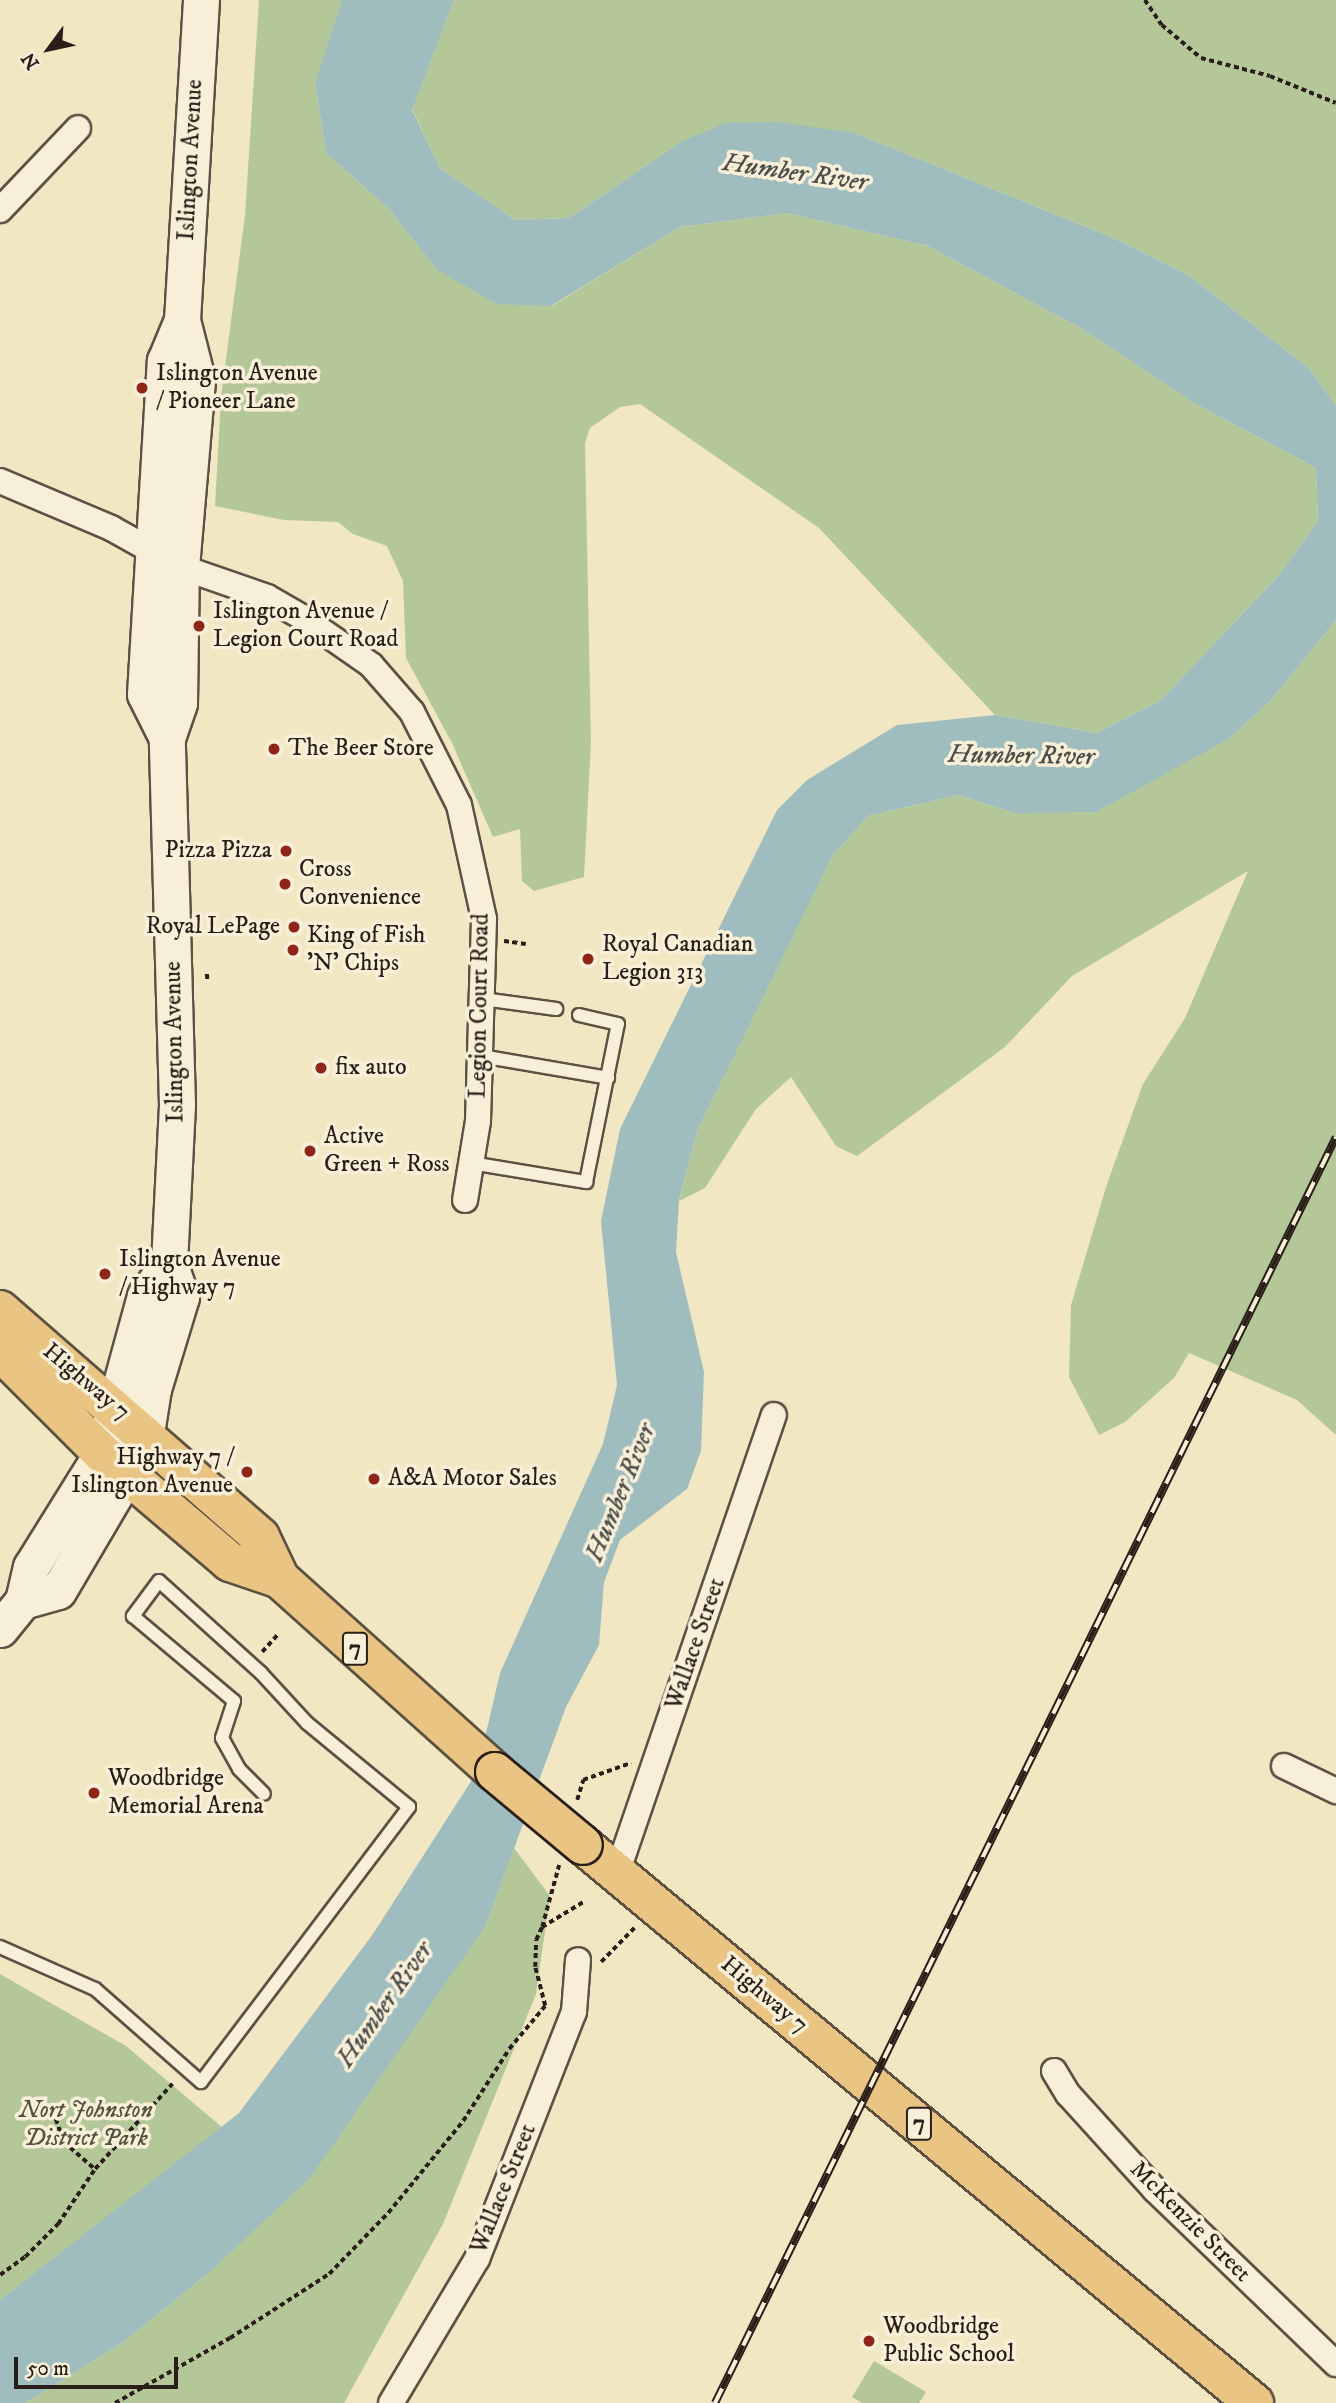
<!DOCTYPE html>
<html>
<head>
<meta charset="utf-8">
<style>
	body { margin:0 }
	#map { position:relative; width:1336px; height:2403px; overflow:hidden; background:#f2e7c3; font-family:"IM FELL DW Pica",serif }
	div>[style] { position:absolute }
	.green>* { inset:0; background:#b4c799 }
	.water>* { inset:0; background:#9fbdbe }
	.path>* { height:3.5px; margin-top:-1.75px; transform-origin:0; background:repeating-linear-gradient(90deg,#2a1f18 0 5px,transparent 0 8.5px) }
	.roads { filter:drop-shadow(2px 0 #5c5143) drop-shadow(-2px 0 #5c5143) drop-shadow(0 2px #5c5143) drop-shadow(0 -2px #5c5143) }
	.lane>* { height:12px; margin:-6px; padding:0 6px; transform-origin:6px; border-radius:6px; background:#f7efd8 }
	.street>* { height:24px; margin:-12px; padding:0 12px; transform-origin:12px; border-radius:12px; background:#f7efd8 }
	.secondary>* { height:35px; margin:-17.5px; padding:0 17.5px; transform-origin:17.5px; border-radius:17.5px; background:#f7efd8 }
	.primary>* { height:38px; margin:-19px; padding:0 19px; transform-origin:19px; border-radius:19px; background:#e9c482 }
	.rail>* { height:8px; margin-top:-4px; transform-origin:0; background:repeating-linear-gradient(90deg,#f7efd8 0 16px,#2a1f18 0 32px); box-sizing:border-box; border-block:2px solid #2a1f18 }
	.bridges { filter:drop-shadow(2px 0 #2a1f18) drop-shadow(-2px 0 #2a1f18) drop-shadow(0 2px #2a1f18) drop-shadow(0 -2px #2a1f18) }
	.primary-bridge>* { height:38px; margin:-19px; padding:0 19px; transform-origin:19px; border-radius:19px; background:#e9c482 }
	.dots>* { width:19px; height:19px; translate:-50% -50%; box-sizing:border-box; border:4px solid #f7efd8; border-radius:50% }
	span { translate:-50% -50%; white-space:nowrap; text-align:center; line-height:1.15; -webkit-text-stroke:7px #f7efd8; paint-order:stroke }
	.shield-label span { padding:2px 5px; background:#f7efd8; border:2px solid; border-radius:5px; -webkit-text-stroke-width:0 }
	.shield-label { font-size:23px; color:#2a1f18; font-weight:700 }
	.street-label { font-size:24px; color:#2a1f18 }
	.poi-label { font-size:24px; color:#2a1f18 }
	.left { translate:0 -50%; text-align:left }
	.right { translate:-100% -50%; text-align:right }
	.park-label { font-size:24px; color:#53513f; font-style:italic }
	.water-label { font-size:26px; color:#4d4e4a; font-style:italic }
	.north { position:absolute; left:14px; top:14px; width:70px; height:70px; -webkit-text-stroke:5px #f7efd8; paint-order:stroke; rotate:237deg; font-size:19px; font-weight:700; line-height:28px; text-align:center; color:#2a1f18 }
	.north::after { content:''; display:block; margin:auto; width:24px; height:32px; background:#2a1f18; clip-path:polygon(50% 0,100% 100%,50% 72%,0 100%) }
	.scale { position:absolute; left:14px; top:2357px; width:164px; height:32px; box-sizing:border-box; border:4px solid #2a1f18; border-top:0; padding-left:9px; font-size:21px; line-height:24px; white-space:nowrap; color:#2a1f18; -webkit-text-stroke:5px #f7efd8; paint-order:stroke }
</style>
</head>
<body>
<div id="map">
	<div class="green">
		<i style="clip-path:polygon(259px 0,342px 0,315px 82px,326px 153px,389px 209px,437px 270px,552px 306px,680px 227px,787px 213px,928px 246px,1082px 329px,1196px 404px,1316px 468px,1318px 521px,1279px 575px,1160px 701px,1097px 733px,995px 715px,819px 528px,640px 404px,620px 407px,590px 428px,585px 443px,591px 742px,584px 877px,534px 891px,522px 881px,520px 829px,493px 837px,452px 743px,406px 658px,403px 581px,387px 546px,353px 534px,338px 522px,284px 520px,215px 506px,221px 397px,245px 215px)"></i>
		<i style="clip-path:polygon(454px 0,1336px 0,1336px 406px,1309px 368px,1188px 275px,1111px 237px,855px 133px,681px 142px,569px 218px,515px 220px,440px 168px,412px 109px)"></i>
		<i style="clip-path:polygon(1336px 620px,1336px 1435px,1297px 1400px,1189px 1353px,1174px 1378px,1125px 1422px,1099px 1435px,1069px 1377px,1071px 1305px,1107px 1184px,1143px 1084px,1185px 1018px,1248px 871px,1072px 976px,1005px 1047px,857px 1156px,836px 1146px,791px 1077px,756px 1109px,705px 1188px,679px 1201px,698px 1129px,791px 938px,833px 855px,868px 816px,958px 795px,1015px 813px,1230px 738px,1271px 700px)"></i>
		<i style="clip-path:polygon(514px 1848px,550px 1896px,536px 1994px,443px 2224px,344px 2403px,25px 2403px,122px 2343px,204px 2277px,486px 1925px)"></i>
		<i style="clip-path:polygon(0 1974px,126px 2046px,223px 2128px,0 2300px)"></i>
		<i style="clip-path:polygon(874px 2361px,926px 2392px,919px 2403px,862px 2403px,852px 2397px)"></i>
	</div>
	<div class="water">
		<i style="clip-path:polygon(342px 0,454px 0,412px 110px,440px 168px,515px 220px,569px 218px,681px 142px,725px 123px,776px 122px,855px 133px,1111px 237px,1188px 275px,1309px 368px,1336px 406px,1336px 620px,1271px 700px,1230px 738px,1096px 812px,1015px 813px,958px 795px,868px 816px,833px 855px,698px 1129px,679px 1200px,676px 1252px,704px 1372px,701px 1451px,687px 1489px,620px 1540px,604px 1582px,599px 1645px,566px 1707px,486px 1925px,310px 2178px,204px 2277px,122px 2343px,25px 2403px,0 2403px,0 2300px,239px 2113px,373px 1934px,477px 1772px,500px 1673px,603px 1444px,617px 1385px,601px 1221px,620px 1129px,777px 810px,807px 780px,897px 725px,995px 715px,1097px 733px,1160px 701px,1279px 575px,1318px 521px,1316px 468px,1196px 404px,1082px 329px,928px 246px,787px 213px,680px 227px,551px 306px,497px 304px,437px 270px,389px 209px,326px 153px,315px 82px)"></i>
	</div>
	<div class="path">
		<i style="left:1145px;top:0;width:30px;rotate:56deg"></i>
		<i style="left:1162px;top:25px;width:51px;rotate:40.2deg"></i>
		<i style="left:1201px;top:58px;width:71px;rotate:14.6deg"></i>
		<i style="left:1270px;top:76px;width:71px;rotate:22.2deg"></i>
		<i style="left:504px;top:941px;width:22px;rotate:8deg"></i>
		<i style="left:207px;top:974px;width:8px;rotate:83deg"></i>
		<i style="left:262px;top:1652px;width:24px;rotate:-48deg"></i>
		<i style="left:577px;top:1800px;width:21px;rotate:-73deg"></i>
		<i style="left:583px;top:1780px;width:51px;rotate:-19.5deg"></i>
		<i style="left:542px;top:1927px;width:64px;rotate:-74.7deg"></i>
		<i style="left:601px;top:1962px;width:49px;rotate:-45.8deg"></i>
		<i style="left:56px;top:2119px;width:24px;rotate:71deg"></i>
		<i style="left:64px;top:2142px;width:41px;rotate:41.1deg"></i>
		<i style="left:0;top:2275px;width:31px;rotate:-36deg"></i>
		<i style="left:25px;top:2257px;width:47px;rotate:-45deg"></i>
		<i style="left:58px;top:2224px;width:66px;rotate:-56.1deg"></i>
		<i style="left:95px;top:2169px;width:115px;rotate:-47.8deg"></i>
		<i style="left:115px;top:2403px;width:132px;rotate:-29.5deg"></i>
		<i style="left:230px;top:2338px;width:118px;rotate:-32.9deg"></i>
		<i style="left:329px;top:2274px;width:85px;rotate:-46deg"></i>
		<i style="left:388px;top:2213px;width:119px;rotate:-50.8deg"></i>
		<i style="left:463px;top:2121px;width:85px;rotate:-57.4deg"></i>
		<i style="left:509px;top:2049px;width:56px;rotate:-50.1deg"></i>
		<i style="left:545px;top:2006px;width:40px;rotate:-104.4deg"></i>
		<i style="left:535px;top:1967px;width:27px;rotate:-88deg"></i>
		<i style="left:536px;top:1940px;width:14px;rotate:-65deg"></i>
		<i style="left:542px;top:1927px;width:50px;rotate:-31.2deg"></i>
	</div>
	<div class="roads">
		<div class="lane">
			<i style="left:483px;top:999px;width:74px;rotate:7.8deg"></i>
			<i style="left:481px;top:1056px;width:129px;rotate:9.8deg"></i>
			<i style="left:471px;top:1163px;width:117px;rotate:9.4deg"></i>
			<i style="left:586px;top:1182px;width:161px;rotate:-78.6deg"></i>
			<i style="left:618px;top:1024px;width:40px;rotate:-167deg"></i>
			<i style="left:0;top:1947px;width:104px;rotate:23.9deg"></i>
			<i style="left:95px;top:1989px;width:141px;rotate:41.3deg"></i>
			<i style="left:201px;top:2082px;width:345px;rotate:-52.9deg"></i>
			<i style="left:409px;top:1807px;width:132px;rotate:-140.5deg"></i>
			<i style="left:307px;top:1723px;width:68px;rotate:-132.6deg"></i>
			<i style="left:261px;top:1673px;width:137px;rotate:-138deg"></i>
			<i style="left:159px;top:1581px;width:44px;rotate:126.6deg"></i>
			<i style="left:133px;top:1616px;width:132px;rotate:40.1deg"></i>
			<i style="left:234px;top:1701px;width:39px;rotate:108deg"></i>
			<i style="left:222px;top:1738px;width:35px;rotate:61deg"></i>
			<i style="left:239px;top:1769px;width:35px;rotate:45deg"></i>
		</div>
		<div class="street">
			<i style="left:0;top:210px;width:113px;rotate:-46.4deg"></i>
			<i style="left:0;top:481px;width:121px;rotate:22.9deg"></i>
			<i style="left:111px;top:528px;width:80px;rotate:29.1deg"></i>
			<i style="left:181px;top:567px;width:91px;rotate:19.2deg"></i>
			<i style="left:267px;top:597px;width:40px;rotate:29.7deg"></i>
			<i style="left:302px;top:617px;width:84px;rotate:34.8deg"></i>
			<i style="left:371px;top:665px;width:62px;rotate:48.9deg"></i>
			<i style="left:412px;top:712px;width:104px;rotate:63.2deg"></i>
			<i style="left:459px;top:805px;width:117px;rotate:77.6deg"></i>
			<i style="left:484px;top:919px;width:202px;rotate:91.7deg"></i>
			<i style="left:478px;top:1121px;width:80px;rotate:99.3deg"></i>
			<i style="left:1284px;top:1766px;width:58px;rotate:25.7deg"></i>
			<i style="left:617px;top:1873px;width:484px;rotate:-71.1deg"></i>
			<i style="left:1054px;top:2071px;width:27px;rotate:59deg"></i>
			<i style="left:1068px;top:2094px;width:130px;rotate:47.8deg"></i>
			<i style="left:1155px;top:2190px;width:251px;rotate:43.9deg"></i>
			<i style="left:391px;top:2403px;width:168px;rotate:-59.2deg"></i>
			<i style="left:477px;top:2259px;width:265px;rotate:-68.6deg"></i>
			<i style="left:574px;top:2012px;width:52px;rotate:-85.6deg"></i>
		</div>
		<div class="secondary">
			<i style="left:167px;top:738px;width:49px;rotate:-116.6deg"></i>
			<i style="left:145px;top:694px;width:334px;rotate:-86.6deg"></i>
			<i style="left:165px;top:361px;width:44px;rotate:-67.5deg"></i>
			<i style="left:23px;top:1601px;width:36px;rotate:-16deg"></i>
			<i style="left:58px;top:1591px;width:136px;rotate:-59.5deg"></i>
			<i style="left:127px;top:1474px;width:45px;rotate:-65.1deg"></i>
			<i style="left:146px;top:1433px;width:45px;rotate:-81deg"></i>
			<i style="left:153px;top:1389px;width:96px;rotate:-73.1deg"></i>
			<i style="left:181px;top:1297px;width:36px;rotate:-109deg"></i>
			<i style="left:169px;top:1263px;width:158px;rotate:-87.1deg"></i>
			<i style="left:177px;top:1105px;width:367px;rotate:-91.6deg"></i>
			<i style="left:167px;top:738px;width:37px;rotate:-71deg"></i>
			<i style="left:179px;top:703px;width:136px;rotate:-89.2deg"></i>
			<i style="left:181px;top:567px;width:189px;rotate:-85.1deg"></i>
			<i style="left:197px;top:379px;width:61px;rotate:-104.3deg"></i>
			<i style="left:182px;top:320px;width:321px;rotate:-86.6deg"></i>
			<i style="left:0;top:1629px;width:36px;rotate:-51deg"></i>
			<i style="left:23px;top:1601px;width:35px;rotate:-77deg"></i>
			<i style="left:31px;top:1567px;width:134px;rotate:-58.1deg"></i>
			<i style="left:102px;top:1453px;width:163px;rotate:-74.7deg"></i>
			<i style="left:145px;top:1296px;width:41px;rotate:-54deg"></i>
		</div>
		<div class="primary">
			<i style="left:0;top:1310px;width:345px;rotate:41.1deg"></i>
			<i style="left:260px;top:1537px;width:47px;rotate:64.5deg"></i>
			<i style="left:280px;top:1579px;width:289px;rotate:41.9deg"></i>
			<i style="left:0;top:1351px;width:144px;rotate:45deg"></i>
			<i style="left:102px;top:1453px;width:168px;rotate:40.4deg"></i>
			<i style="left:230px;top:1562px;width:53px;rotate:18.8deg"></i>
			<i style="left:583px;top:1845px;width:873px;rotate:39.75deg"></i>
		</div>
	</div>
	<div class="rail">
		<i style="left:715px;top:2403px;width:1410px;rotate:-63.87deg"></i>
	</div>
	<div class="bridges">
		<div class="primary-bridge">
			<i style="left:495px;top:1772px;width:114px;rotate:39.7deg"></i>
		</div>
	</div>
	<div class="dots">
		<i style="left:142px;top:388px;background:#8f2418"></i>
		<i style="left:199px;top:626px;background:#8f2418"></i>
		<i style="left:274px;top:749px;background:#8f2418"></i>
		<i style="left:286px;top:851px;background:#8f2418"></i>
		<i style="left:285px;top:884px;background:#8f2418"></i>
		<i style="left:294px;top:927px;background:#8f2418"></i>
		<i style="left:293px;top:950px;background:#8f2418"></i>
		<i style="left:588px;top:959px;background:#8f2418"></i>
		<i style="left:321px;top:1068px;background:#8f2418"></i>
		<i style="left:310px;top:1151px;background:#8f2418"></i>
		<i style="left:105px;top:1274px;background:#8f2418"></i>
		<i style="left:247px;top:1472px;background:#8f2418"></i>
		<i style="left:374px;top:1479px;background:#8f2418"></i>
		<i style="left:94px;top:1793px;background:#8f2418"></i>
		<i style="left:869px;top:2341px;background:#8f2418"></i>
	</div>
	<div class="shield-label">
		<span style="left:355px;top:1649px">7</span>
		<span style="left:919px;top:2124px">7</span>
	</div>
	<div class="street-label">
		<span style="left:191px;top:160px;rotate:-87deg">Islington Avenue</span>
		<span style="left:480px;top:1006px;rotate:-89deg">Legion Court Road</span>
		<span style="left:175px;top:1042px;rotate:-91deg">Islington Avenue</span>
		<span style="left:86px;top:1382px;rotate:40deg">Highway 7</span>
		<span style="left:696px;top:1644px;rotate:-71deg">Wallace Street</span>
		<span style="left:764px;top:1995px;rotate:40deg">Highway 7</span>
		<span style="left:504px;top:2189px;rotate:-68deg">Wallace Street</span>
		<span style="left:1190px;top:2222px;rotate:45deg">McKenzie Street</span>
	</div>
	<div class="poi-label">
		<span class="left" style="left:156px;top:388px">Islington Avenue<br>/ Pioneer Lane</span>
		<span class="left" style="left:213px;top:626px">Islington Avenue /<br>Legion Court Road</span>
		<span class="left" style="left:288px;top:749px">The Beer Store</span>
		<span class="right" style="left:272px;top:851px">Pizza Pizza</span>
		<span class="left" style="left:299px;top:884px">Cross<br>Convenience</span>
		<span class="right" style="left:280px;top:927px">Royal LePage</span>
		<span class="left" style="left:307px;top:950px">King of Fish<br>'N' Chips</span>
		<span class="left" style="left:602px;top:959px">Royal Canadian<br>Legion 313</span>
		<span class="left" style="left:335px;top:1068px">fix auto</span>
		<span class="left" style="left:324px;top:1151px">Active<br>Green + Ross</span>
		<span class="left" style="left:119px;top:1274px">Islington Avenue<br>/ Highway 7</span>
		<span class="right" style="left:233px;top:1472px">Highway 7 /<br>Islington Avenue</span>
		<span class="left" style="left:388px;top:1479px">A&amp;A Motor Sales</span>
		<span class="left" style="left:108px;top:1793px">Woodbridge<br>Memorial Arena</span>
		<span class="left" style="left:883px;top:2341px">Woodbridge<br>Public School</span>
	</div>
	<div class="park-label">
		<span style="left:86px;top:2125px">Nort Johnston<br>District Park</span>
	</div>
	<div class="water-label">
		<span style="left:795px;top:173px;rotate:8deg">Humber River</span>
		<span style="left:1021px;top:756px;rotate:1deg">Humber River</span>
		<span style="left:621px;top:1493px;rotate:-68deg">Humber River</span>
		<span style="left:385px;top:2005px;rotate:-55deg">Humber River</span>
	</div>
	<div class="north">N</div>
	<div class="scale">50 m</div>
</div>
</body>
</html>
